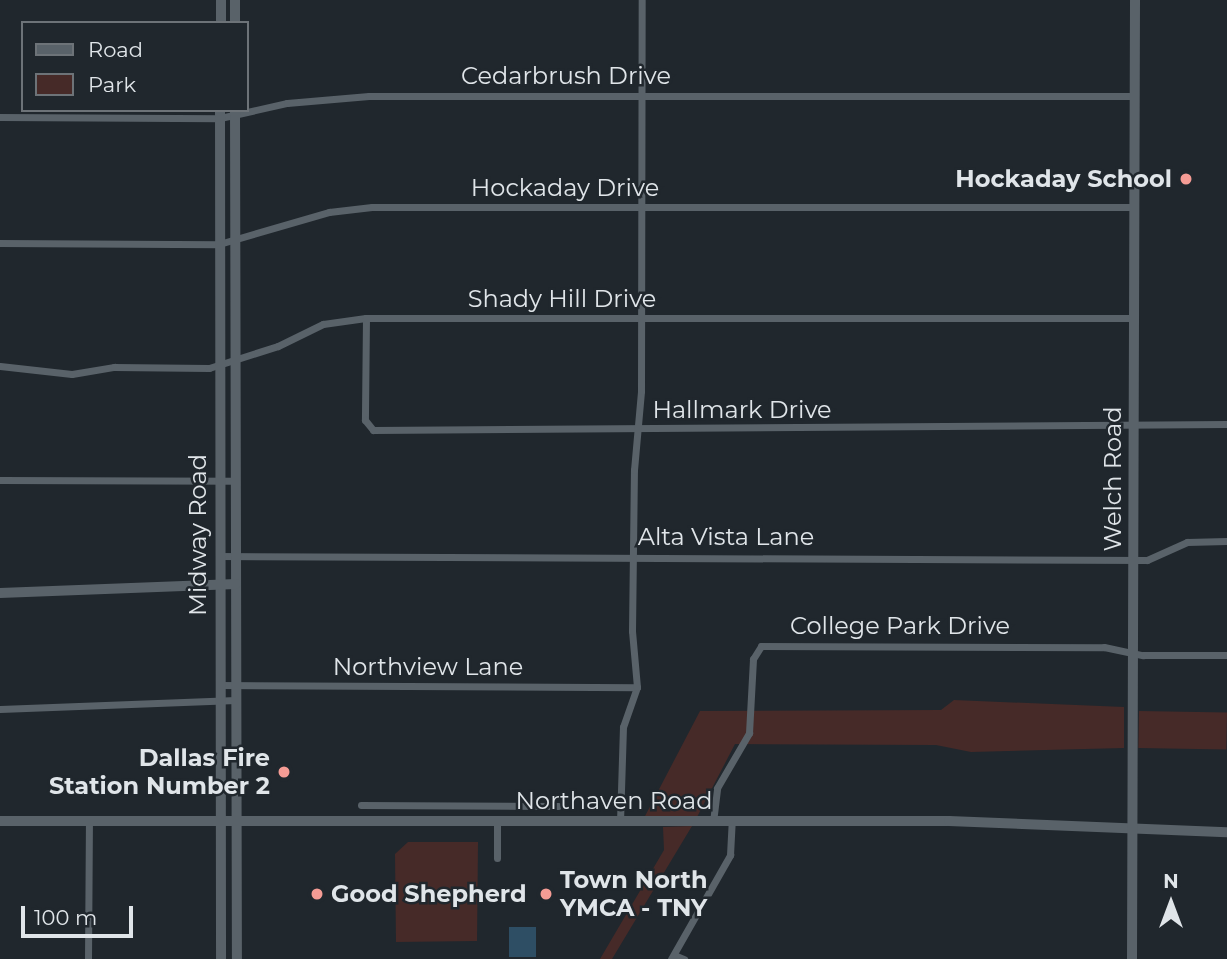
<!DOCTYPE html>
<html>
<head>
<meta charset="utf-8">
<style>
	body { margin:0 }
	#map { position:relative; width:1227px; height:959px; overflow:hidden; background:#20272d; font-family:Montserrat,sans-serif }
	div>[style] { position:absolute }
	.green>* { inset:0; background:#462a28; transform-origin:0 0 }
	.water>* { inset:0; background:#2e4e64; transform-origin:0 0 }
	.street>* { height:7px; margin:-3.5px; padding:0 3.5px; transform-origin:3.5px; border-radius:3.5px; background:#596269 }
	.secondary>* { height:10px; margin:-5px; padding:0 5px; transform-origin:5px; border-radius:5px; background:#596269 }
	.dots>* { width:19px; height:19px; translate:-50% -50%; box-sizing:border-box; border:4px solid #20272d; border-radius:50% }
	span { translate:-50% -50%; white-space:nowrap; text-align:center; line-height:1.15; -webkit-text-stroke:5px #20272d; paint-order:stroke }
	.street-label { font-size:24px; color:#e0e5e9 }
	.poi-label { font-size:24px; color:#e0e5e9; font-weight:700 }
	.right { translate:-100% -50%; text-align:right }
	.left { translate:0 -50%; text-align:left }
	.legend { position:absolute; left:21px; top:21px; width:228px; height:91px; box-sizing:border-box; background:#20272d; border:2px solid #6d7378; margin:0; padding:9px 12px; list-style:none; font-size:21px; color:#e0e5e9 }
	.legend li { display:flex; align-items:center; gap:14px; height:35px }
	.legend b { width:35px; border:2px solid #6d7378 }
	.north { position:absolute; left:1136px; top:868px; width:70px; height:70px; -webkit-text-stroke:5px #20272d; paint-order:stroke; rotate:0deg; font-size:19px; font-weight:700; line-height:28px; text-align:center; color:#e0e5e9 }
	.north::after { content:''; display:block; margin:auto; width:24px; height:32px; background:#e0e5e9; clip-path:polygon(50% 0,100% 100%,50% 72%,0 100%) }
	.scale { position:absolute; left:21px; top:906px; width:112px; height:32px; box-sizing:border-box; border:4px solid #e0e5e9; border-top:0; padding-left:9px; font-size:21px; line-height:24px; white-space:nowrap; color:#e0e5e9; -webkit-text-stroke:5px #20272d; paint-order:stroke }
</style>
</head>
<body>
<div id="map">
	<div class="green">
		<i style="clip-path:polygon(954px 700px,1124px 707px,1124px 748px,971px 752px,936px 745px,735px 744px,696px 819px,644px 818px,700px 711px,941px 710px)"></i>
		<i style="left:1139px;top:711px;width:88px;height:37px;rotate:1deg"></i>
		<i style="clip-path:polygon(692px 826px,612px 959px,600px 959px,664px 850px,663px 827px)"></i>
		<i style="clip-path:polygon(408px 842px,478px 842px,477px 941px,396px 942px,395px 854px)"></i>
	</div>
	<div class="water">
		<i style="left:509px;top:927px;width:27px;height:30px"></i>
	</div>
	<div class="street">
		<i style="left:0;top:117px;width:220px;rotate:0.3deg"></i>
		<i style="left:220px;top:118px;width:69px;rotate:-12.6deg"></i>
		<i style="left:287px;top:103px;width:82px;rotate:-4.9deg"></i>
		<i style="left:369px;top:96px;width:766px"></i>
		<i style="left:0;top:243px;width:219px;rotate:0.3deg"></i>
		<i style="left:219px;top:244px;width:115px;rotate:-16.2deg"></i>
		<i style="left:329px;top:212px;width:43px;rotate:-6.6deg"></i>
		<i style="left:372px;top:207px;width:763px"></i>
		<i style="left:366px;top:318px;width:102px;rotate:90.6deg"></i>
		<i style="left:365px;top:420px;width:13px;rotate:51deg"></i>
		<i style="left:373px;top:430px;width:854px;rotate:-0.4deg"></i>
		<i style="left:0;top:366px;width:72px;rotate:6.3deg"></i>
		<i style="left:72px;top:374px;width:43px;rotate:-9.5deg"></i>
		<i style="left:114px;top:367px;width:95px;rotate:0.6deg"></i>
		<i style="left:209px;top:368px;width:72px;rotate:-17.7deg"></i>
		<i style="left:278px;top:346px;width:50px;rotate:-26.1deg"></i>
		<i style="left:323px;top:324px;width:43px;rotate:-7.9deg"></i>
		<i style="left:366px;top:318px;width:769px"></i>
		<i style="left:0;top:480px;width:236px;rotate:0.2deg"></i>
		<i style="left:219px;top:556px;width:928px;rotate:0.25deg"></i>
		<i style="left:1147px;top:560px;width:44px;rotate:-24.2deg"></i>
		<i style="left:1187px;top:542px;width:40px;rotate:-1.4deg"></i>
		<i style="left:220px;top:685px;width:417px;rotate:0.3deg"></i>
		<i style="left:0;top:709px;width:236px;rotate:-2.2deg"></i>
		<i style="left:361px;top:805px;width:197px;rotate:0.3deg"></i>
		<i style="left:497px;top:822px;width:36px;rotate:90deg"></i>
		<i style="left:620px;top:822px;width:95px;rotate:-88.2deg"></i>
		<i style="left:623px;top:727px;width:42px;rotate:-70.7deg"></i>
		<i style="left:637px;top:687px;width:56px;rotate:-95.1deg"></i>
		<i style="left:632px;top:631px;width:161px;rotate:-89.3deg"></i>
		<i style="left:634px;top:470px;width:79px;rotate:-84.9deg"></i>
		<i style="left:641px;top:391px;width:391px;rotate:-89.9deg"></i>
		<i style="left:713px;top:822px;width:34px;rotate:-83deg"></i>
		<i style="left:717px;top:788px;width:64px;rotate:-59.8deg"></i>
		<i style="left:749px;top:733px;width:74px;rotate:-86.9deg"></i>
		<i style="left:753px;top:659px;width:15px;rotate:-58deg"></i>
		<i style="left:761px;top:646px;width:343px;rotate:0.2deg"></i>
		<i style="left:1104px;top:647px;width:40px;rotate:12deg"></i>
		<i style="left:1143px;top:655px;width:84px"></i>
		<i style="left:674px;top:955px;width:11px;rotate:22deg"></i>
		<i style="left:88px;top:959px;width:137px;rotate:-89.6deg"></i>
		<i style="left:671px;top:959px;width:120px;rotate:-60.4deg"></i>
		<i style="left:730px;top:855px;width:33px;rotate:-87deg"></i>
	</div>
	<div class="secondary">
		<i style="left:235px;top:0;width:23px;rotate:90deg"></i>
		<i style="left:221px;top:23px;width:23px;rotate:-90deg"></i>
		<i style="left:220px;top:110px;width:849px;rotate:89.93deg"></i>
		<i style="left:235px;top:110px;width:849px;rotate:89.87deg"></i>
		<i style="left:0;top:593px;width:236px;rotate:-2.2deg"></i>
		<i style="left:0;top:821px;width:949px"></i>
		<i style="left:949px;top:821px;width:278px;rotate:2.3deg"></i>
		<i style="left:1132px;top:959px;width:959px;rotate:-89.82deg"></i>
	</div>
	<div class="dots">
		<i style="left:1186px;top:179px;background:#f59c95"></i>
		<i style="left:284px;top:772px;background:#f59c95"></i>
		<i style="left:317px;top:894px;background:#f59c95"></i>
		<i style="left:546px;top:894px;background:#f59c95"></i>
	</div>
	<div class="street-label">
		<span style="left:566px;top:76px">Cedarbrush Drive</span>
		<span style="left:565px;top:188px">Hockaday Drive</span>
		<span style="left:562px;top:299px">Shady Hill Drive</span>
		<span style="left:742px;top:410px">Hallmark Drive</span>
		<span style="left:1113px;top:479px;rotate:-90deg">Welch Road</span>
		<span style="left:198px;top:535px;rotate:-90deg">Midway Road</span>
		<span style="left:726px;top:537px">Alta Vista Lane</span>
		<span style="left:900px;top:626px">College Park Drive</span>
		<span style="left:428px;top:667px">Northview Lane</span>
		<span style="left:614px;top:801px">Northaven Road</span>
	</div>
	<div class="poi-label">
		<span class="right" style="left:1172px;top:179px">Hockaday School</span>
		<span class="right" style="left:270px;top:772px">Dallas Fire<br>Station Number 2</span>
		<span class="left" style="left:560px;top:894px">Town North<br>YMCA - TNY</span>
		<span class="left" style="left:331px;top:894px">Good Shepherd</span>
	</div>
	<ul class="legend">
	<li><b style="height:9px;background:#596269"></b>Road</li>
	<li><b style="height:19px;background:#462a28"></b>Park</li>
	</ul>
	<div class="north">N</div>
	<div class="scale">100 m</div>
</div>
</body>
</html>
